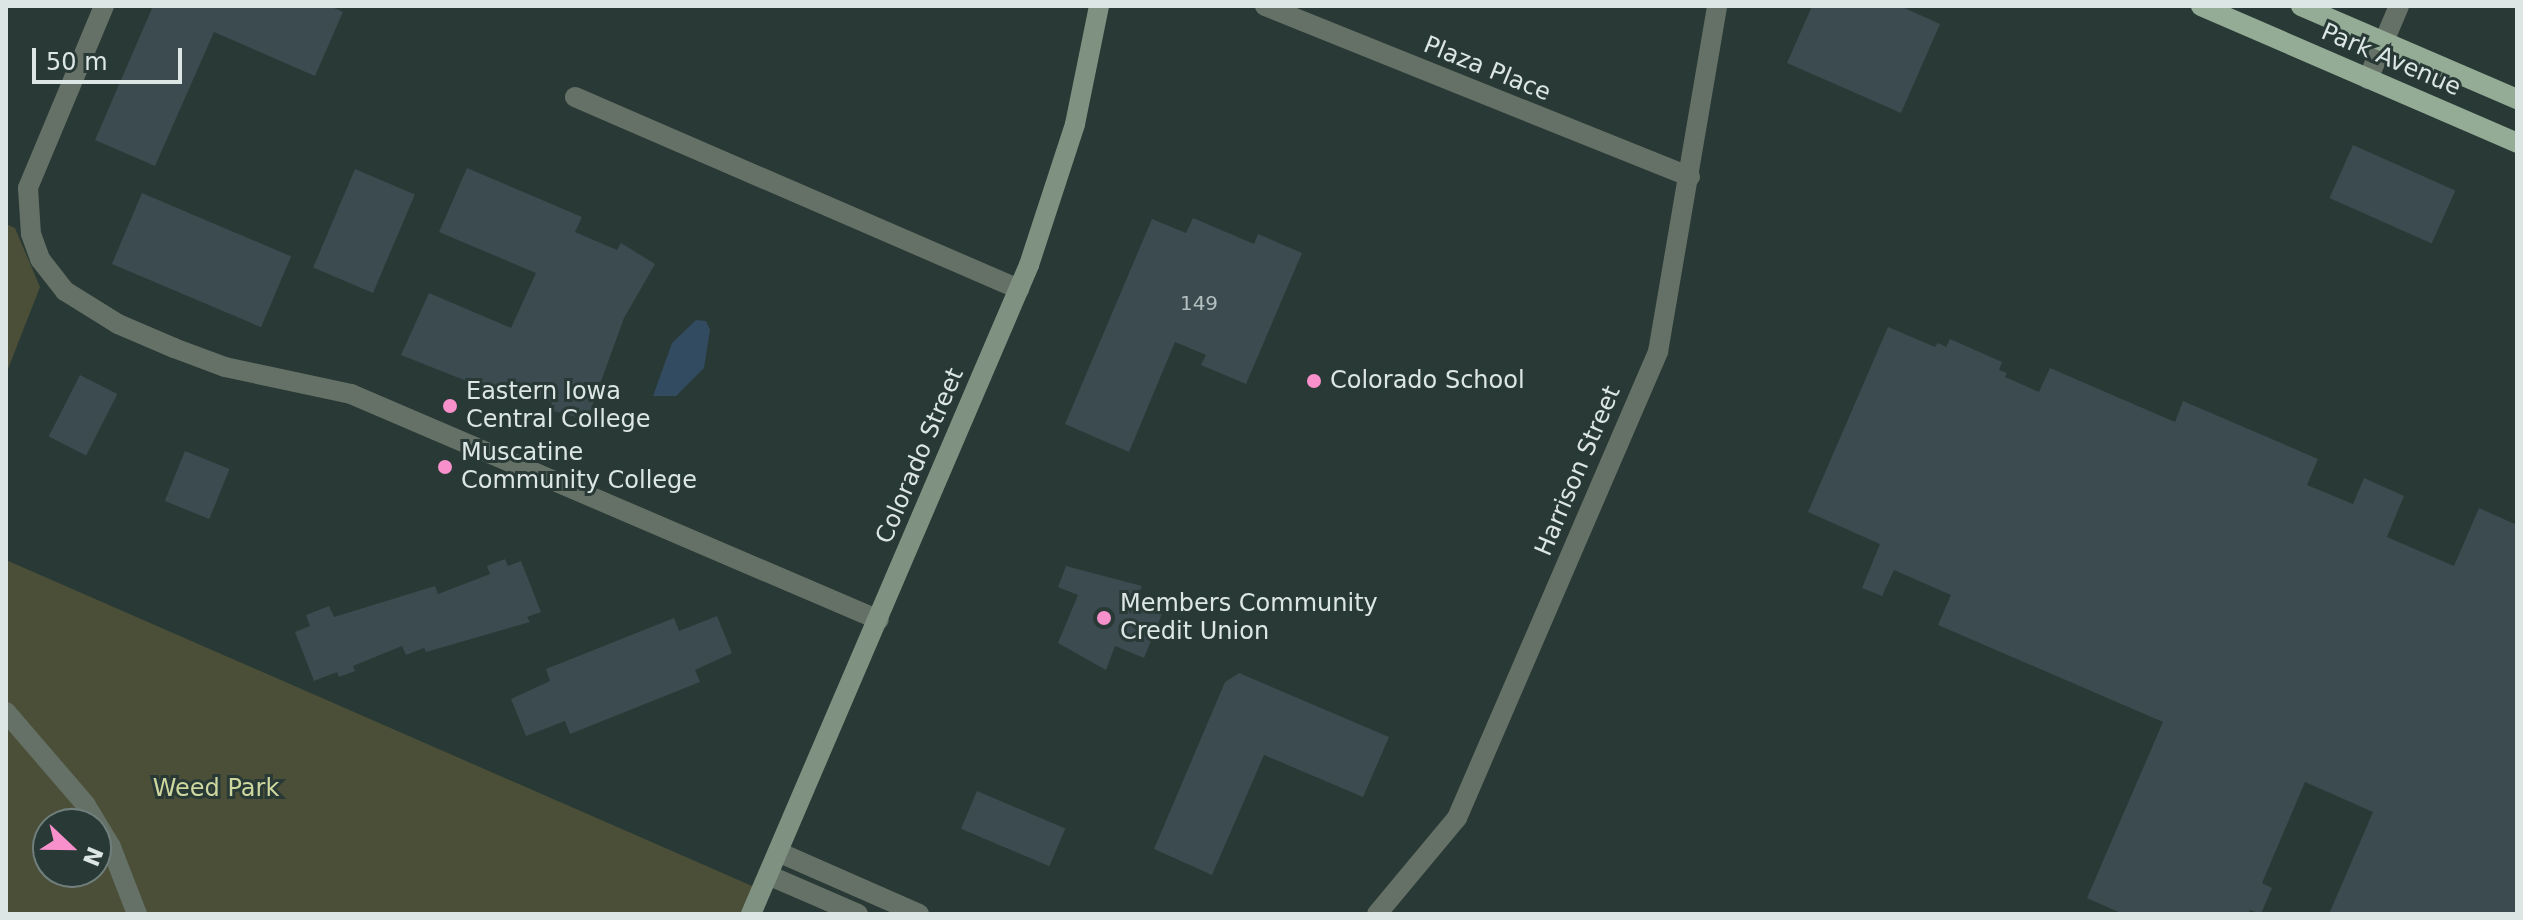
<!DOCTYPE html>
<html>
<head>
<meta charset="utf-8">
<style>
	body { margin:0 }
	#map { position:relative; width:2523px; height:920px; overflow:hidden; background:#283936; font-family:"DejaVu Sans",sans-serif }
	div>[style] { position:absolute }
	.green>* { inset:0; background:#4b4f38 }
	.water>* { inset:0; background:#334b60 }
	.building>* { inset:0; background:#3b4b4f; transform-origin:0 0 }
	.street>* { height:20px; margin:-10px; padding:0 10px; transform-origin:10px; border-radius:10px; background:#657166 }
	.secondary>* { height:20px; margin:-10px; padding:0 10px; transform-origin:10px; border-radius:10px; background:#7f9282 }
	.primary>* { height:20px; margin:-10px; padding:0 10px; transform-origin:10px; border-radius:10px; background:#94ab96 }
	.dots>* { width:22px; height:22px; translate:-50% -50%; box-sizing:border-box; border:4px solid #283936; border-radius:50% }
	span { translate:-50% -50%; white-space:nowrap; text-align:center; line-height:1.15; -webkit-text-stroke:6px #283936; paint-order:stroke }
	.number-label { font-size:20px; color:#b4bfbf }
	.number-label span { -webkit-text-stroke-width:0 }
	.street-label { font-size:24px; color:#dce6e4 }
	.poi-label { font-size:24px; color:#dce6e4 }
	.left { translate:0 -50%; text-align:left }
	.park-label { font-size:24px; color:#ced79e }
	.frame { position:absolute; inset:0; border:8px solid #dce6e4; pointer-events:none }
	.north { position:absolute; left:32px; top:808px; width:80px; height:80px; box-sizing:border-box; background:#283936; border:2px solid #707e7c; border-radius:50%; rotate:112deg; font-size:22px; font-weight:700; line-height:32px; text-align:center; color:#dce6e4 }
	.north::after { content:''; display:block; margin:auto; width:28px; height:36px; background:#f890cc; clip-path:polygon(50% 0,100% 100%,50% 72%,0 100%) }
	.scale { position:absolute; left:32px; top:48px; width:150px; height:36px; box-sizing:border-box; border:4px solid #dce6e4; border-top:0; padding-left:10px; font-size:24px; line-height:28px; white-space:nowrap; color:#dce6e4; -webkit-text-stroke:6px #283936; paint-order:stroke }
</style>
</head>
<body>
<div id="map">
	<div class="green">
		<i style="clip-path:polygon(6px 224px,15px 228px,40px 287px,6px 374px)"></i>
		<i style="clip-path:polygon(evenodd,6px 560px,759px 889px,748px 914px,6px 914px,6px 560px,48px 824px,96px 824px,96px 872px,48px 872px,48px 824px)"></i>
	</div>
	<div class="water">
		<i style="clip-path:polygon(696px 320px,706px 321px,710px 330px,704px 368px,676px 396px,653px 396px,672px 343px)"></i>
	</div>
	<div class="building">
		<i style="clip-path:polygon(153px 6px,330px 6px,343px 12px,315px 76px,214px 32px,155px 166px,95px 140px)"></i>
		<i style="clip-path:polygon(1812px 6px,1900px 6px,1940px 24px,1901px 113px,1787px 63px)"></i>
		<i style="left:2353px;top:145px;width:112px;height:58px;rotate:24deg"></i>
		<i style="clip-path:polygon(467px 168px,582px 217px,575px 232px,617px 250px,621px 243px,655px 264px,624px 318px,587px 420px,550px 410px,552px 403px,509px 384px,504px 396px,401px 355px,429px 293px,511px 328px,536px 273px,439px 232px)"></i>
		<i style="left:355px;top:169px;width:65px;height:107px;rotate:23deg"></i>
		<i style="left:142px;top:193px;width:162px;height:77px;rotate:23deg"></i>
		<i style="clip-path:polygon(1193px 218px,1254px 244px,1258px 234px,1302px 253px,1246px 384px,1201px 365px,1206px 355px,1175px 342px,1129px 452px,1065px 424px,1152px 219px,1186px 233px)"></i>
		<i style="clip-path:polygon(1888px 327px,1935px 347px,1938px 343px,1946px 347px,1950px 339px,2002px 362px,1999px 370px,2007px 373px,2005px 377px,2039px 392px,2050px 368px,2175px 422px,2183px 401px,2318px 459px,2307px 485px,2353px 504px,2364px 478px,2404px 496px,2387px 537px,2454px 566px,2479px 508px,2517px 525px,2517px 914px,2329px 914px,2373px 812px,2305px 782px,2262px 883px,2272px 888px,2261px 914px,2250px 910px,2249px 914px,2123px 914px,2087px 898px,2163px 722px,1938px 625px,1951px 595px,1894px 570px,1882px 596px,1862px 588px,1880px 544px,1808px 512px)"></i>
		<i style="left:80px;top:375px;width:42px;height:69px;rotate:27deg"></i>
		<i style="left:185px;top:451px;width:48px;height:54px;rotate:22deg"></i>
		<i style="clip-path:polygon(505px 559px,508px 566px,521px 561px,541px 612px,527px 617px,530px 622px,426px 652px,424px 648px,406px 655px,402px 646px,353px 666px,355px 671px,339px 677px,337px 672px,314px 681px,295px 632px,310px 626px,306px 615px,329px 606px,334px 617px,435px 586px,438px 594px,490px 574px,487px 566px)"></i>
		<i style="clip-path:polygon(1066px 566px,1142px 586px,1137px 598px,1164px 609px,1144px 658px,1115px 646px,1106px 670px,1058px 643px,1078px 595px,1058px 587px)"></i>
		<i style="clip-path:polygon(717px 616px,732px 653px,695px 670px,700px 682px,570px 734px,565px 721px,526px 736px,511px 699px,550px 681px,546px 669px,674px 618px,679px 631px)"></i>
		<i style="clip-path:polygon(1239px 673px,1389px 737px,1363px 797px,1264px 755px,1212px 875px,1154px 849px,1225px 682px)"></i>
		<i style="left:977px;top:791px;width:96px;height:41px;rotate:23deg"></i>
	</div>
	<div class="street">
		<i style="left:104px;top:6px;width:197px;rotate:112.7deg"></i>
		<i style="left:28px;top:188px;width:46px;rotate:86.3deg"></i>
		<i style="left:31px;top:234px;width:27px;rotate:70deg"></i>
		<i style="left:40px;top:259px;width:41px;rotate:52deg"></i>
		<i style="left:65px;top:291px;width:62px;rotate:31.9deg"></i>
		<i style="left:118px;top:324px;width:61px;rotate:23.2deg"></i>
		<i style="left:174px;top:348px;width:54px;rotate:20.4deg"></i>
		<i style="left:225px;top:367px;width:129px;rotate:12.1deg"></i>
		<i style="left:351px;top:394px;width:574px;rotate:23.17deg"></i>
		<i style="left:1265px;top:6px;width:458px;rotate:21.9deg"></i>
		<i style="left:2368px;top:79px;width:79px;rotate:-67deg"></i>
		<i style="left:575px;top:97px;width:484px;rotate:23.4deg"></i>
		<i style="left:6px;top:712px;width:121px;rotate:49.3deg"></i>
		<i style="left:85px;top:804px;width:50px;rotate:58.8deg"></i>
		<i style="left:111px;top:847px;width:72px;rotate:68.8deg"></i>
		<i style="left:778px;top:852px;width:154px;rotate:23.7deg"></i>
		<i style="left:768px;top:875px;width:98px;rotate:23.4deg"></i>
		<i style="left:1377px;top:914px;width:125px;rotate:-50.2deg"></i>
		<i style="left:1457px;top:818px;width:508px;rotate:-66.67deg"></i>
		<i style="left:1658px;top:352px;width:351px;rotate:-80.3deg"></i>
	</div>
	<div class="secondary">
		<i style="left:751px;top:914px;width:706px;rotate:-66.81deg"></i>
		<i style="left:1029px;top:265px;width:148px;rotate:-71.9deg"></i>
		<i style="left:1075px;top:124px;width:120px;rotate:-78.5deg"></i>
	</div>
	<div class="primary">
		<i style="left:2201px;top:6px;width:344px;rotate:23.4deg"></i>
		<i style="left:2301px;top:6px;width:235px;rotate:23.3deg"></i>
	</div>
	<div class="dots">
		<i style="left:1314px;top:381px;background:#f890cc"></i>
		<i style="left:450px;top:406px;background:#f890cc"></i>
		<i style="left:445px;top:467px;background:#f890cc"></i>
		<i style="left:1104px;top:618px;background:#f890cc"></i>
	</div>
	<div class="number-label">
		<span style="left:1199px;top:303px">149</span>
	</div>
	<div class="street-label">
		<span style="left:2391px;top:60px;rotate:23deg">Park Avenue</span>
		<span style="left:1487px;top:69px;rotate:22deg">Plaza Place</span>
		<span style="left:920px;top:456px;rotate:-67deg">Colorado Street</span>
		<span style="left:1578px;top:471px;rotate:-67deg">Harrison Street</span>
	</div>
	<div class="poi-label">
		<span class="left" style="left:1330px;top:381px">Colorado School</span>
		<span class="left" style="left:466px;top:406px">Eastern Iowa<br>Central College</span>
		<span class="left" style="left:461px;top:467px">Muscatine<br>Community College</span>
		<span class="left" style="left:1120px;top:618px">Members Community<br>Credit Union</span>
	</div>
	<div class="park-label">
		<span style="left:216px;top:789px">Weed Park</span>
	</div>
	<div class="frame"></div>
	<div class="north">N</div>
	<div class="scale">50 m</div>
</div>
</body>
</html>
